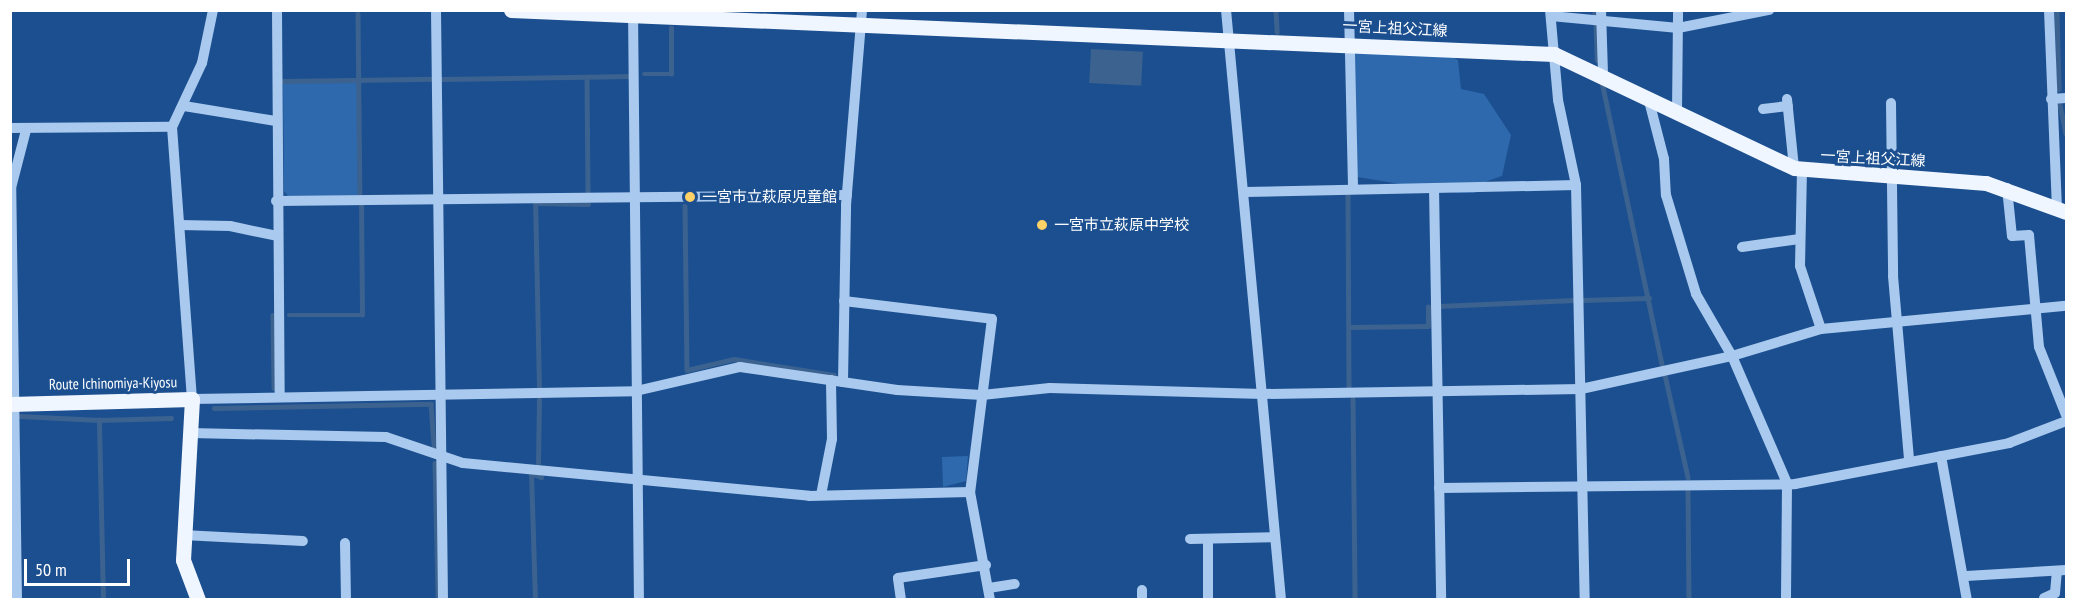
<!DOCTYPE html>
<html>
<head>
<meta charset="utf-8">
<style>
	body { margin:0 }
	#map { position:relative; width:2077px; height:610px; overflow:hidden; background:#1b4f8f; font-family:"PT Sans Narrow","Noto Sans JP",sans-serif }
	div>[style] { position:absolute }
	.green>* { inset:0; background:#2e69ad }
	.water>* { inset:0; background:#3c6290; transform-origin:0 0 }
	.stream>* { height:4.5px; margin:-2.25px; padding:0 2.25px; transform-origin:2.25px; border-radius:2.25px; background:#3c6290 }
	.minor>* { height:10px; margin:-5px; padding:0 5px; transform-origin:5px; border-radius:5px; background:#a9c9ee }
	.major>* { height:15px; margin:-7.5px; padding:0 7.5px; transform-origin:7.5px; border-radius:7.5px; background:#f0f6ff }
	.dots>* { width:16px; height:16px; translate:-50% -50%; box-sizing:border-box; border:3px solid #1b4f8f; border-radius:50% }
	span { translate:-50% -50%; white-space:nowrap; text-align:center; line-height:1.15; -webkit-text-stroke:6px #1b4f8f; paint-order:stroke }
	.street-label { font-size:15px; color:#fff }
	.poi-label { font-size:15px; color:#fff }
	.left { translate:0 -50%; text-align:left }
	.frame { position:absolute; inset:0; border:12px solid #fff; pointer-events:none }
	.scale { position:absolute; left:24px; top:559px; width:106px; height:27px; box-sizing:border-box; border:3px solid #fff; border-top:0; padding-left:8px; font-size:18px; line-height:21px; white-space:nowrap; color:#fff; -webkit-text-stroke:4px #1b4f8f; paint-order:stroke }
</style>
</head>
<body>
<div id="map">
	<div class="green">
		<i style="clip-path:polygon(1348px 53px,1451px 56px,1458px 60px,1461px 89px,1484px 94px,1511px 135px,1502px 176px,1479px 184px,1475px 193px,1457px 193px,1357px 177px)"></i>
		<i style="clip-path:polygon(357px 81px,358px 196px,289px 197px,284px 191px,283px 82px)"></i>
		<i style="clip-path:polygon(968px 456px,966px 481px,943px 487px,942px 457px)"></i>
	</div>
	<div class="water">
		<i style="left:1091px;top:49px;width:52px;height:34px;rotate:3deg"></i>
	</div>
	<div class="stream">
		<i style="left:1276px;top:10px;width:22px;rotate:87deg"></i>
		<i style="left:1595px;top:10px;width:5px;rotate:90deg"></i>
		<i style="left:2057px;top:10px;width:79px;rotate:88.5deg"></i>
		<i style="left:358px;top:14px;width:181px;rotate:89.4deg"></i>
		<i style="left:1596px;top:24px;width:36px;rotate:88deg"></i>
		<i style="left:644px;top:74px;width:27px"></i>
		<i style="left:671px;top:74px;width:46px;rotate:-90deg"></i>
		<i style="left:587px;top:77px;width:114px;rotate:89.5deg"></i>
		<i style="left:442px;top:79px;width:190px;rotate:-0.9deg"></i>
		<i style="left:283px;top:81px;width:152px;rotate:-0.8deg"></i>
		<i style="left:1602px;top:82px;width:288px;rotate:78deg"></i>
		<i style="left:2060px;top:105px;width:29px;rotate:78deg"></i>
		<i style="left:1348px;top:195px;width:194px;rotate:89.7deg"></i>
		<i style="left:685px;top:206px;width:164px;rotate:89.3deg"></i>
		<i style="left:687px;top:370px;width:48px;rotate:-13.2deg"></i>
		<i style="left:734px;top:359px;width:101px;rotate:9.1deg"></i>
		<i style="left:1583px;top:300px;width:66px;rotate:-1.7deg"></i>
		<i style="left:1439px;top:306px;width:135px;rotate:-2.5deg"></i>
		<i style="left:273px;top:315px;width:73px;rotate:89.2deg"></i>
		<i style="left:289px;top:315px;width:73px"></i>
		<i style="left:362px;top:315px;width:108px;rotate:-90.5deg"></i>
		<i style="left:1349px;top:327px;width:79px;rotate:-0.7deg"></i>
		<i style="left:1428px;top:326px;width:19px;rotate:-90deg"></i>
		<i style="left:1665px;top:375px;width:105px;rotate:77.3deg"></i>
		<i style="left:539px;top:389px;width:186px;rotate:-91.2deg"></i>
		<i style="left:535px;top:203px;width:53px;rotate:1.1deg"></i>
		<i style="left:1353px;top:399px;width:201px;rotate:89.4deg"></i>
		<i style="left:214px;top:408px;width:217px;rotate:-1.1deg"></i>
		<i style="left:431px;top:404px;width:41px;rotate:85.8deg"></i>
		<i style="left:20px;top:416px;width:79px;rotate:2.9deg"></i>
		<i style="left:435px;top:463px;width:137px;rotate:88.7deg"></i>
		<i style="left:538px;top:463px;width:63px;rotate:-89.1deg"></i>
		<i style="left:1688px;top:488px;width:112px;rotate:89.5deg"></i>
		<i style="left:103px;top:600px;width:180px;rotate:-91.3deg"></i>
		<i style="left:99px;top:420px;width:72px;rotate:-1.6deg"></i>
		<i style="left:535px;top:600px;width:127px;rotate:-91.8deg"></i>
		<i style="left:531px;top:473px;width:11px;rotate:22deg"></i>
	</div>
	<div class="minor">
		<i style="left:213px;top:10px;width:54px;rotate:101.7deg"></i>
		<i style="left:202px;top:63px;width:71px;rotate:115.1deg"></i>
		<i style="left:172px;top:127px;width:273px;rotate:85.8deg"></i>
		<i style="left:192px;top:399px;width:444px;rotate:-1deg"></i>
		<i style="left:636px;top:391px;width:107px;rotate:-13deg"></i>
		<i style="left:740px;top:367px;width:159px;rotate:8.3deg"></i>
		<i style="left:897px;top:390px;width:85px;rotate:3.4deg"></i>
		<i style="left:982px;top:395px;width:68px;rotate:-5.9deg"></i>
		<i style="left:1050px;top:388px;width:213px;rotate:1.6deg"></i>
		<i style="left:1263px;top:394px;width:318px;rotate:-0.9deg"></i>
		<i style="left:1581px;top:389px;width:155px;rotate:-12.3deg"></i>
		<i style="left:1732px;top:356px;width:93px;rotate:-16.9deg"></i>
		<i style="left:1821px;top:329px;width:246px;rotate:-5.4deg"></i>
		<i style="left:277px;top:10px;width:387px;rotate:89.6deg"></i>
		<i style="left:436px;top:10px;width:590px;rotate:89.32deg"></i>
		<i style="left:1226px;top:10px;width:593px;rotate:84.67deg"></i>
		<i style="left:1349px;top:10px;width:178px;rotate:88.7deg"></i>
		<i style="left:1550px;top:10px;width:90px;rotate:84.9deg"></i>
		<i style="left:1558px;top:100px;width:87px;rotate:78deg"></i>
		<i style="left:1576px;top:185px;width:415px;rotate:88.8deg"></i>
		<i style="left:1601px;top:10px;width:65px;rotate:88.2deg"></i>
		<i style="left:2049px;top:10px;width:198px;rotate:87.7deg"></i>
		<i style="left:633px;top:11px;width:589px;rotate:89.42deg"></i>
		<i style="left:1551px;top:16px;width:128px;rotate:5.4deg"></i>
		<i style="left:1678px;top:28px;width:93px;rotate:-11.2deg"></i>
		<i style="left:1648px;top:97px;width:64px;rotate:75.5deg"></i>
		<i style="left:1664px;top:159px;width:36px;rotate:87deg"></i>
		<i style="left:1666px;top:195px;width:103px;rotate:73.1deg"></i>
		<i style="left:1696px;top:294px;width:72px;rotate:59.9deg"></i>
		<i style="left:1732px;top:356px;width:138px;rotate:66.6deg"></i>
		<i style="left:1787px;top:483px;width:117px;rotate:90.5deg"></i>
		<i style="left:1787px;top:99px;width:69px;rotate:84.2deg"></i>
		<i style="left:2051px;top:99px;width:15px;rotate:-4deg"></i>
		<i style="left:1891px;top:103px;width:173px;rotate:89.3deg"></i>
		<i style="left:1893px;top:276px;width:185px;rotate:85deg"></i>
		<i style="left:184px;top:106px;width:93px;rotate:9.3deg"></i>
		<i style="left:1763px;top:109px;width:25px;rotate:-7deg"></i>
		<i style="left:1677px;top:112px;width:102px;rotate:-89.4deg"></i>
		<i style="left:10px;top:128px;width:162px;rotate:-0.4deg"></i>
		<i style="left:1802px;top:170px;width:96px;rotate:91.2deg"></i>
		<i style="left:1800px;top:266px;width:66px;rotate:71.6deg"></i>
		<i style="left:1434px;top:188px;width:412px;rotate:89deg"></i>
		<i style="left:2007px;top:188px;width:48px;rotate:84.1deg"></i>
		<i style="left:2012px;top:236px;width:17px;rotate:-3deg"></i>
		<i style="left:2029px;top:235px;width:112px;rotate:84.9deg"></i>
		<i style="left:2039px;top:347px;width:73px;rotate:68.3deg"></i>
		<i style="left:1245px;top:192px;width:331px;rotate:-1.2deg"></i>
		<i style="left:276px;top:201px;width:571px;rotate:-0.6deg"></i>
		<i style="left:180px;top:225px;width:50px;rotate:1.1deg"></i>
		<i style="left:230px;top:226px;width:48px;rotate:12deg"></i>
		<i style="left:1742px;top:247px;width:58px;rotate:-8deg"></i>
		<i style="left:844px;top:301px;width:149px;rotate:6.9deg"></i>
		<i style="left:992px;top:319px;width:174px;rotate:97.2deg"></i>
		<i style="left:843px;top:382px;width:177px;rotate:-89deg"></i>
		<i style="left:846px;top:205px;width:196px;rotate:-85.3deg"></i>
		<i style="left:190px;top:433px;width:196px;rotate:1.2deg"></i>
		<i style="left:386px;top:437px;width:81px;rotate:18.7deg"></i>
		<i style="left:463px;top:463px;width:348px;rotate:5.4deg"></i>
		<i style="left:809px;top:496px;width:161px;rotate:-1.4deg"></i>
		<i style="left:970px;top:492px;width:110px;rotate:79.5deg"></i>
		<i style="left:1941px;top:456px;width:146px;rotate:79.8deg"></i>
		<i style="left:1439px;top:488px;width:356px;rotate:-0.6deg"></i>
		<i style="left:1795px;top:484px;width:218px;rotate:-10.8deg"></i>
		<i style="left:2009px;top:443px;width:61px;rotate:-21.1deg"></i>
		<i style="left:821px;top:495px;width:57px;rotate:-78.9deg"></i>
		<i style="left:832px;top:439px;width:59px;rotate:-91deg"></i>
		<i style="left:183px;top:535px;width:120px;rotate:2.9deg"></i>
		<i style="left:1190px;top:539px;width:85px;rotate:-1.3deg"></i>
		<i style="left:345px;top:543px;width:57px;rotate:89deg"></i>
		<i style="left:1966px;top:576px;width:100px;rotate:-3.4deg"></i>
		<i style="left:989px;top:588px;width:26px;rotate:-9deg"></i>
		<i style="left:1142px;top:590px;width:10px;rotate:90deg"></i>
		<i style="left:2044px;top:598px;width:12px;rotate:-24deg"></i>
		<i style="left:2055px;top:593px;width:22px;rotate:-85deg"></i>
		<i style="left:17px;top:600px;width:412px;rotate:-90.8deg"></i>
		<i style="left:11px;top:188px;width:60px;rotate:-75.5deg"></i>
		<i style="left:901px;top:600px;width:22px;rotate:-98deg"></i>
		<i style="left:898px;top:578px;width:89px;rotate:-8.4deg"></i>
		<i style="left:1208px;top:600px;width:61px;rotate:-90deg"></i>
	</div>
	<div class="major">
		<i style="left:511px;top:10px;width:1044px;rotate:2.42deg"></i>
		<i style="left:1554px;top:54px;width:266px;rotate:25.4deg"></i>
		<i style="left:1794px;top:168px;width:193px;rotate:4.5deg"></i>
		<i style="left:1986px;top:183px;width:85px;rotate:19.9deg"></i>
		<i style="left:10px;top:404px;width:182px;rotate:-1.6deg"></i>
		<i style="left:192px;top:399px;width:161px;rotate:93.2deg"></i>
		<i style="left:183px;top:560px;width:43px;rotate:69.4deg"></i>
	</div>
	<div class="dots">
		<i style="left:690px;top:197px;background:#ffd166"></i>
		<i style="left:1042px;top:225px;background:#ffd166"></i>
	</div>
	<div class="street-label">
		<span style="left:1395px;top:28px;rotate:3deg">一宮上祖父江線</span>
		<span style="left:1873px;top:158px;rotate:3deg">一宮上祖父江線</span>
		<span style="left:113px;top:383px;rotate:-1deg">Route Ichinomiya-Kiyosu</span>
	</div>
	<div class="poi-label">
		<span class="left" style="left:702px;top:197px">一宮市立萩原児童館</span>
		<span class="left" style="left:1054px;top:225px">一宮市立萩原中学校</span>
	</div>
	<div class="frame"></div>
	<div class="scale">50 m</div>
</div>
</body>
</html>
